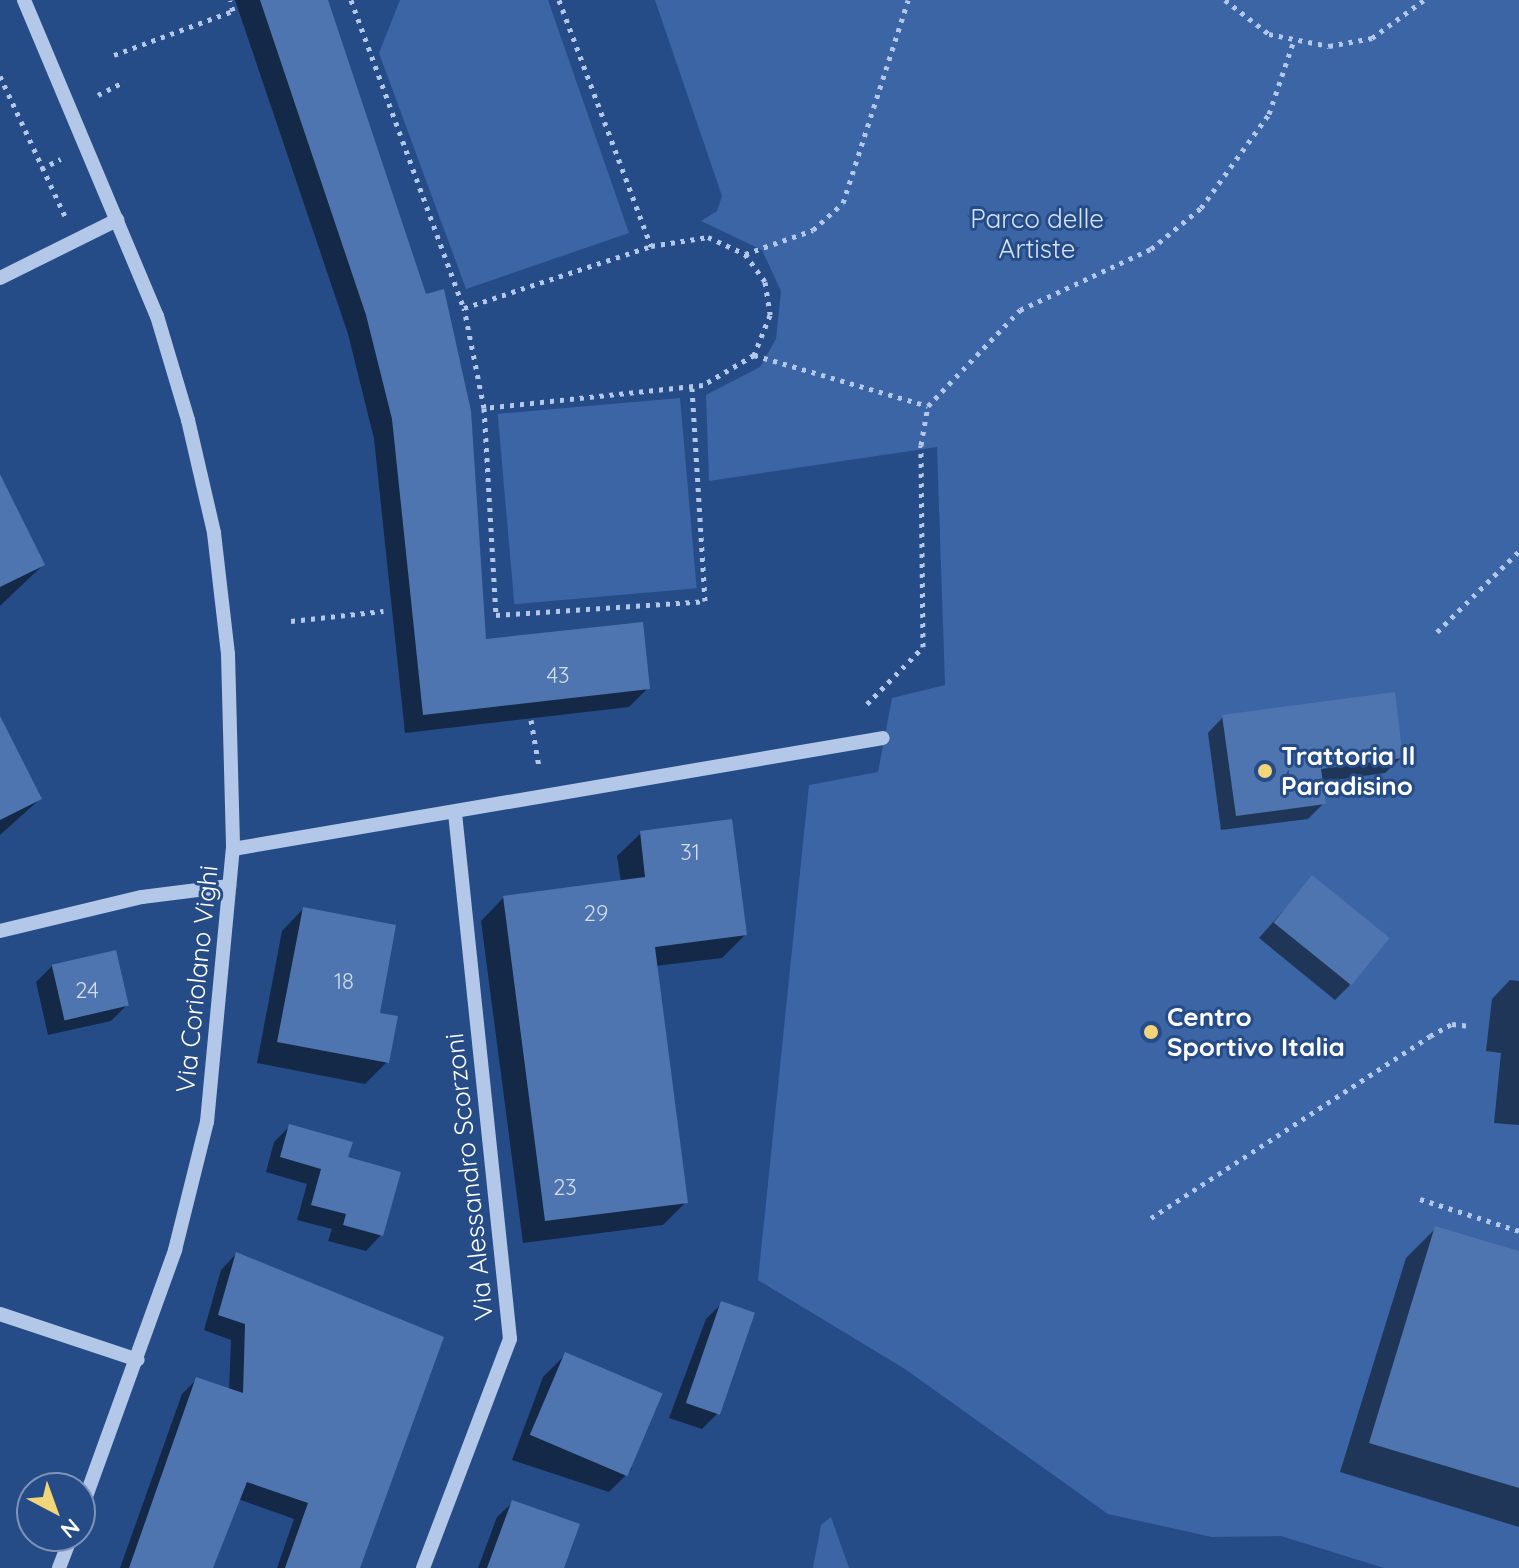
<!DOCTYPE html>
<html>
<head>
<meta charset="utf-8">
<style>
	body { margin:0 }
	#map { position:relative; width:1519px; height:1568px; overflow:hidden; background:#264c88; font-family:Quicksand,sans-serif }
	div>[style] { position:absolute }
	.green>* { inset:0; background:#3b65a5; transform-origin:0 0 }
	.shadow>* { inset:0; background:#0007 }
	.building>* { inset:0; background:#4f75b0; transform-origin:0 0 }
	.path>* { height:5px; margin-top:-2.5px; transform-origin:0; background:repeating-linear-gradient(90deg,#b3c8e9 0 4px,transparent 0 10px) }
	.minor>* { height:14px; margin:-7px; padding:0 7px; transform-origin:7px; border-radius:7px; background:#b3c8e9 }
	.dots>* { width:22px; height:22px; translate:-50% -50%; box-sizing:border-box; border:4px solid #264c88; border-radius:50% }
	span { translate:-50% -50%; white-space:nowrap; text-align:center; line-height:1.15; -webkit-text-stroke:6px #264c88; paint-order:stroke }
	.number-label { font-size:22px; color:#d3dceb }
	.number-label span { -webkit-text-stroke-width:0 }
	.park-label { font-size:26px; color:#d7e3f7 }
	.poi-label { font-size:26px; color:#fff; font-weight:700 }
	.left { translate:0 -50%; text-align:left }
	.street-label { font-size:26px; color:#fff }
	.north { position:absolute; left:16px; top:1472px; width:80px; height:80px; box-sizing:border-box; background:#264c88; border:2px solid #7d94b8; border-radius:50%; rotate:139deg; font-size:22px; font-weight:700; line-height:32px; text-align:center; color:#fff }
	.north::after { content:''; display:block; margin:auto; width:28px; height:36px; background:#f2d578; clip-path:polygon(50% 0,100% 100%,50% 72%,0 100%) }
</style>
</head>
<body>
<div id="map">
	<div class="green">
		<i style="clip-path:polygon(400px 0,548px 0,629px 233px,466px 289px,379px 53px)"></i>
		<i style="clip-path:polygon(655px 0,1519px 0,1519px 1568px,1384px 1568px,1281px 1536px,1212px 1537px,1108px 1514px,905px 1369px,758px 1280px,809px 785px,878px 772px,892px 698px,945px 685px,937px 447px,709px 481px,706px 395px,760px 367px,776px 339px,781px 291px,762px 250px,701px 221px,717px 211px,722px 196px)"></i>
		<i style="left:680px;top:398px;width:191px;height:183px;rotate:85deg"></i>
		<i style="clip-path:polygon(831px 1517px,849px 1568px,813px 1568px,821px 1525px)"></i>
	</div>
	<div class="shadow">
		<i style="clip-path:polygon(235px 0,326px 0,484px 641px,648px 688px,629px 707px,405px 733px,374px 439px,348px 334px)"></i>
		<i style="clip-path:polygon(0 478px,43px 565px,0 606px)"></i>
		<i style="clip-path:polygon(1223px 717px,1401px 758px,1385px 773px,1320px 782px,1324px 803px,1308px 819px,1221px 830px,1208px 733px)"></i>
		<i style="clip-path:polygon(0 720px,40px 799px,0 835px)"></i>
		<i style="clip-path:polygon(641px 833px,745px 935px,722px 958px,655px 966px,686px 1202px,663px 1225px,523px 1243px,481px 921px,504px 897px,621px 882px,617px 856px)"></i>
		<i style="clip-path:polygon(1312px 878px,1350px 985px,1335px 1000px,1259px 938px)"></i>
		<i style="clip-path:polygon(303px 909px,377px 1014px,387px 1062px,365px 1084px,257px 1063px,282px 931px)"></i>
		<i style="clip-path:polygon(52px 966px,126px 1006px,111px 1021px,48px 1035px,36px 982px)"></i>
		<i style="clip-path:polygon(1510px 980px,1519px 981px,1519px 1125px,1494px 1123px,1501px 1053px,1486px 1051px,1492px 999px)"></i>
		<i style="clip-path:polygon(290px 1126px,346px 1159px,381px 1235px,366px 1251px,328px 1241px,332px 1229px,297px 1220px,307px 1184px,266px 1172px,274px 1142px)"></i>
		<i style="clip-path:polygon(1436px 1228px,1519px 1253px,1519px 1527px,1340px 1472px,1406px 1258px)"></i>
		<i style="clip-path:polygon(236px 1254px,358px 1568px,277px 1568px,294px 1519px,238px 1499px,211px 1568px,120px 1568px,182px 1394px,197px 1379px,229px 1390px,231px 1340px,204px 1330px,221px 1270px)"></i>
		<i style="clip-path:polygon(721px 1304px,717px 1414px,702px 1429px,669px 1418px,706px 1319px)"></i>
		<i style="clip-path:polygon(566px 1354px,632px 1469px,609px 1492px,512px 1460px,543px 1377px)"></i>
		<i style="clip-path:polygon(513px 1502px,562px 1568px,478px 1568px,497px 1517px)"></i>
	</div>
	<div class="building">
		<i style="clip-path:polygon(260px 0,328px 0,426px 294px,444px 289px,471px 411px,486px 639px,643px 622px,650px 689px,423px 715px,392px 419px,366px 315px)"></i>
		<i style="clip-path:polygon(0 474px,45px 565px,0 587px)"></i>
		<i style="clip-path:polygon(1395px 692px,1403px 758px,1321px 769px,1326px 804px,1236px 816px,1222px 715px)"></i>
		<i style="clip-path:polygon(0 716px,42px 799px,0 820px)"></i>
		<i style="clip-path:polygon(732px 819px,747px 935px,655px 947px,688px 1203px,545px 1221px,503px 896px,645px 877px,640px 831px)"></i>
		<i style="left:1312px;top:875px;width:100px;height:61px;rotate:39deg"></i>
		<i style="clip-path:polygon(303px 907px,396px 925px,380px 1013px,398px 1016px,389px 1063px,277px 1042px)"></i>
		<i style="left:116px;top:950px;width:57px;height:66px;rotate:77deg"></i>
		<i style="clip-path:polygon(289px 1124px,353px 1142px,348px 1157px,401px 1172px,383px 1236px,343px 1225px,346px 1214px,311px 1205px,321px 1169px,280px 1157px)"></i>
		<i style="clip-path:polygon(1435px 1226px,1519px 1251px,1519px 1488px,1369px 1443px)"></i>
		<i style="clip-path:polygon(236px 1252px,444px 1337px,360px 1568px,285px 1568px,308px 1503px,247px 1482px,213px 1568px,129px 1568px,196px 1377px,243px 1393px,245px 1324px,218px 1315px)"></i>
		<i style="left:721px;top:1301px;width:36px;height:108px;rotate:19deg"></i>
		<i style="left:565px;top:1352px;width:106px;height:90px;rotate:23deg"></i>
		<i style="clip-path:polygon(512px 1500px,580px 1524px,564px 1568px,487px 1568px)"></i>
	</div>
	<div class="path">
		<i style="left:351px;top:0;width:328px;rotate:69.9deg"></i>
		<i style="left:559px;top:0;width:263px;rotate:69.5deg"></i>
		<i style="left:1225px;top:0;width:56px;rotate:37.7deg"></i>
		<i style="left:1269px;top:34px;width:61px;rotate:11.3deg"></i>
		<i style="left:1329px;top:46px;width:44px;rotate:-10.5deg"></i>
		<i style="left:1372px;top:38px;width:64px;rotate:-36.2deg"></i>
		<i style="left:114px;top:55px;width:127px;rotate:-20.3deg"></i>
		<i style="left:233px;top:11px;width:11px;rotate:-105deg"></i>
		<i style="left:0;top:76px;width:154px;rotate:65.1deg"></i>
		<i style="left:98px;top:95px;width:30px;rotate:-27deg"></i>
		<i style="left:41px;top:169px;width:22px;rotate:-27deg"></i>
		<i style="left:745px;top:254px;width:72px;rotate:-19.4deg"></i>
		<i style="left:813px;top:230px;width:40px;rotate:-42deg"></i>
		<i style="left:843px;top:203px;width:213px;rotate:-72.2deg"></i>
		<i style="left:754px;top:355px;width:59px;rotate:149.5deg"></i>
		<i style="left:703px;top:385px;width:220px;rotate:174deg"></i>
		<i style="left:484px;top:408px;width:102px;rotate:-101.3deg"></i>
		<i style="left:464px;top:308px;width:197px;rotate:-18.3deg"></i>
		<i style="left:651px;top:246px;width:58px;rotate:-9deg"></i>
		<i style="left:708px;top:237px;width:41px;rotate:24.7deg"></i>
		<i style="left:745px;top:254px;width:34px;rotate:54deg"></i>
		<i style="left:765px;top:282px;width:33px;rotate:81deg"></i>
		<i style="left:770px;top:315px;width:43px;rotate:111.8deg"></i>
		<i style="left:754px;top:355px;width:181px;rotate:16.3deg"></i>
		<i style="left:484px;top:408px;width:207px;rotate:86.7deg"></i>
		<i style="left:496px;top:615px;width:209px;rotate:-3.8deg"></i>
		<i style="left:705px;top:601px;width:213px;rotate:-93.5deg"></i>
		<i style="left:291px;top:621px;width:93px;rotate:-6.2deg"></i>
		<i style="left:1437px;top:632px;width:115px;rotate:-44.6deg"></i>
		<i style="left:867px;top:704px;width:80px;rotate:-45.5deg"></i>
		<i style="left:923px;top:647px;width:202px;rotate:-90.6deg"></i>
		<i style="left:921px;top:445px;width:40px;rotate:-80deg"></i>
		<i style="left:928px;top:406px;width:133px;rotate:-46.2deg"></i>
		<i style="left:1020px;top:310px;width:145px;rotate:-25deg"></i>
		<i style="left:1151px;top:249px;width:65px;rotate:-39.4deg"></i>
		<i style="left:1201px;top:208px;width:116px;rotate:-54.1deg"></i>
		<i style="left:1269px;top:114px;width:75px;rotate:-71.3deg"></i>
		<i style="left:531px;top:720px;width:48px;rotate:80.3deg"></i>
		<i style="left:1420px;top:1199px;width:104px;rotate:17.9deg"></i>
		<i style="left:1151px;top:1218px;width:333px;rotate:-33.1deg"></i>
		<i style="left:1430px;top:1036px;width:25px;rotate:-29deg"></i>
		<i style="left:1452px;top:1024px;width:19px;rotate:6deg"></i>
	</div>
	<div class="minor">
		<i style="left:24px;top:0;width:343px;rotate:67.2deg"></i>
		<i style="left:157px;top:316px;width:109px;rotate:73.4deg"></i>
		<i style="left:188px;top:420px;width:116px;rotate:77deg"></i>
		<i style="left:214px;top:533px;width:122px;rotate:83.4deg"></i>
		<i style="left:228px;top:654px;width:195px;rotate:88.5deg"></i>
		<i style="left:0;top:278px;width:131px;rotate:-26.4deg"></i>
		<i style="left:0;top:931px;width:146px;rotate:-13.5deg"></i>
		<i style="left:142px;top:897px;width:88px;rotate:-7.2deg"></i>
		<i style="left:0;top:1314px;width:145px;rotate:18.4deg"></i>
		<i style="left:80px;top:1513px;width:280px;rotate:-70.1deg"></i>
		<i style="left:175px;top:1250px;width:132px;rotate:-76deg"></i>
		<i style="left:207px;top:1122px;width:274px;rotate:-84.6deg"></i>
		<i style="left:233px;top:849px;width:659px;rotate:-9.69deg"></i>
		<i style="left:59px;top:1568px;width:34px;rotate:-69deg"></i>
		<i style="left:423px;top:1568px;width:245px;rotate:-69.2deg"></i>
		<i style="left:510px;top:1339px;width:529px;rotate:-95.97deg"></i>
	</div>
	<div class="dots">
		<i style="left:1265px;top:771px;background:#f2d578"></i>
		<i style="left:1151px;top:1032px;background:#f2d578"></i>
	</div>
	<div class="number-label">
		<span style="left:558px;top:676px">43</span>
		<span style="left:690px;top:853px">31</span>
		<span style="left:596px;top:914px">29</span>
		<span style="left:344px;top:982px">18</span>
		<span style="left:87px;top:991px">24</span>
		<span style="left:565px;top:1188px">23</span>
	</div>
	<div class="park-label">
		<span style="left:1037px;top:234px">Parco delle<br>Artiste</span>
	</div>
	<div class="poi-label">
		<span class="left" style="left:1281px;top:771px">Trattoria Il<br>Paradisino</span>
		<span class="left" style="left:1167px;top:1032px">Centro<br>Sportivo Italia</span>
	</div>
	<div class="street-label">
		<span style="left:197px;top:979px;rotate:-84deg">Via Coriolano Vighi</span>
		<span style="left:469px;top:1177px;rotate:-96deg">Via Alessandro Scorzoni</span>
	</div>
	<div class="north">N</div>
</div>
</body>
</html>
